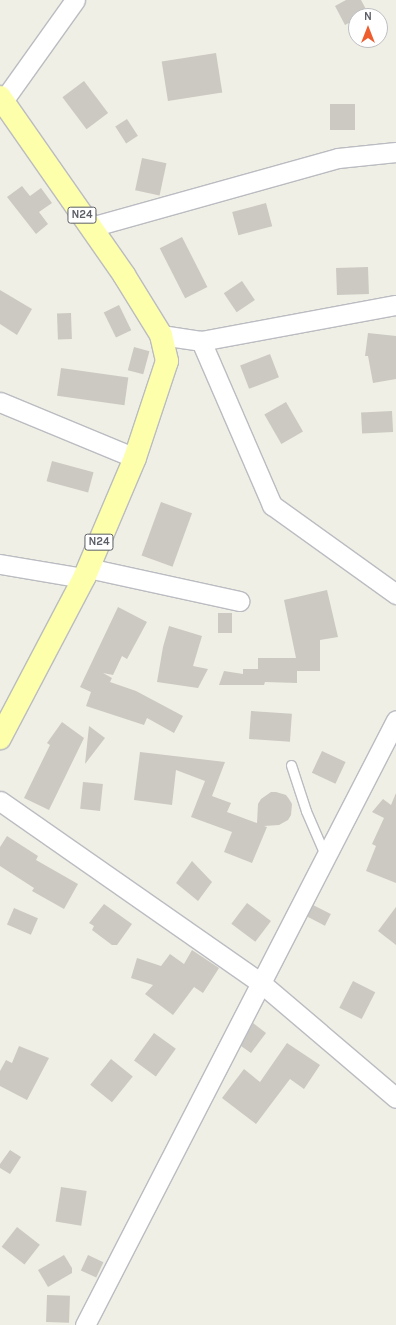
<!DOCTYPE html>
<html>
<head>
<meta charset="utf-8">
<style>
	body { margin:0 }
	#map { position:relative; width:396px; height:1325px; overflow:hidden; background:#f0efe5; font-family:Karla,sans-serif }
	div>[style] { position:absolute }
	.building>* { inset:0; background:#cbc9c2; transform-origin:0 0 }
	.roads { filter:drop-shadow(1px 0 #babcc1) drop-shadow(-1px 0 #babcc1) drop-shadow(0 1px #babcc1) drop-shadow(0 -1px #babcc1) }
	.lane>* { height:9px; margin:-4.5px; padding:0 4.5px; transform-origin:4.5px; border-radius:4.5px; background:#fff }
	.street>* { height:19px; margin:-9.5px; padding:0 9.5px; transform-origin:9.5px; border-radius:9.5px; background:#fff }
	.primary>* { height:22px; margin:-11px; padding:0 11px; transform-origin:11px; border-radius:11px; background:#feffab }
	span { translate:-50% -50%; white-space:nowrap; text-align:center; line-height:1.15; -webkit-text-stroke:3px #fff; paint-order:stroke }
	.shield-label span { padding:1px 3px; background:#fff; border:1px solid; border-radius:3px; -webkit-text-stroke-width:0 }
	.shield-label { font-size:11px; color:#5d5f66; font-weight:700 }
	.north { position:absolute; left:348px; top:8px; width:40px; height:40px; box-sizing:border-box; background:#fff; border:1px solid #bebfc2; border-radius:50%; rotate:0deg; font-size:11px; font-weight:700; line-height:16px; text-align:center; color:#5d5f66 }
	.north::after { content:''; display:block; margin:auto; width:14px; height:18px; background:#ee5d2d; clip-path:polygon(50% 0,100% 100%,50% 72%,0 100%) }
</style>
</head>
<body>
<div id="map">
	<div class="building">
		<i style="clip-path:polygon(346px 0,361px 0,368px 13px,362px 16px,356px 16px,356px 19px,345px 25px,335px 6px)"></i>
		<i style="left:216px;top:53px;width:40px;height:55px;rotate:81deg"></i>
		<i style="left:84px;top:81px;width:40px;height:27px;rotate:53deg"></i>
		<i style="left:330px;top:104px;width:25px;height:26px"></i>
		<i style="left:127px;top:119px;width:20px;height:14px;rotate:57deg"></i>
		<i style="left:142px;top:158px;width:25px;height:33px;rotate:12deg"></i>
		<i style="clip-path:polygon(22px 186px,30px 196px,41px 188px,52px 203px,39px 212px,48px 224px,36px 234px,7px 197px)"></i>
		<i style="left:266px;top:203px;width:24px;height:35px;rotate:75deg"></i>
		<i style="left:182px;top:237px;width:56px;height:25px;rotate:63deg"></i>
		<i style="left:368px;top:267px;width:27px;height:32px;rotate:88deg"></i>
		<i style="left:242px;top:281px;width:23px;height:22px;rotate:56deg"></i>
		<i style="clip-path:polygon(0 290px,32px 309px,17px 335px,0 324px)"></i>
		<i style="left:119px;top:305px;width:28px;height:17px;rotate:64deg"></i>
		<i style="left:71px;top:313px;width:26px;height:14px;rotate:88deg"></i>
		<i style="clip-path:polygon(368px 333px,396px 336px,396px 379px,373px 383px,368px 356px,365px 356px)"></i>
		<i style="left:134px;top:347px;width:16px;height:24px;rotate:15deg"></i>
		<i style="left:270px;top:354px;width:25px;height:32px;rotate:69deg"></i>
		<i style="left:61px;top:368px;width:68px;height:28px;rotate:8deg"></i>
		<i style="left:286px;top:402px;width:34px;height:25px;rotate:60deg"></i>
		<i style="left:392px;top:411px;width:21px;height:31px;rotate:87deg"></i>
		<i style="left:52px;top:461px;width:43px;height:21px;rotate:15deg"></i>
		<i style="left:161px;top:502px;width:33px;height:57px;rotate:20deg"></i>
		<i style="clip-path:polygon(327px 590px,338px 637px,320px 640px,320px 671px,297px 671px,297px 683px,265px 682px,264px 685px,219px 685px,224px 671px,243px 674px,243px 669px,258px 669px,258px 658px,296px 658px,284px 600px)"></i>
		<i style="clip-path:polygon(118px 607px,147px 622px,127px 659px,122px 656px,113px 675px,103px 673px,112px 678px,110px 682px,136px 691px,183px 716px,174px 733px,147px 718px,144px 725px,86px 706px,91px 692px,80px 687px)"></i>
		<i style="left:218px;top:613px;width:14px;height:20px"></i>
		<i style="clip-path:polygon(169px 626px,202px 636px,193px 666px,208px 669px,198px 688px,157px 682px,163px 647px)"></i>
		<i style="left:251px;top:711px;width:41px;height:28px;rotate:4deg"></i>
		<i style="clip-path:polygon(62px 722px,84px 738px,49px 810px,24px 798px,50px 745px,47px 743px)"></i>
		<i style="clip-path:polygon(89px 726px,105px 738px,85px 764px)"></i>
		<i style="left:322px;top:751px;width:26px;height:24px;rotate:25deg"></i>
		<i style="clip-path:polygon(140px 752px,225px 762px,212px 796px,231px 803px,227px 812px,257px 823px,258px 804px,261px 799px,271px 792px,276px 792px,286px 795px,289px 799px,292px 804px,291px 815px,288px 820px,279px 825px,264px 826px,267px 827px,252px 863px,224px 852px,232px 832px,191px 817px,205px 781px,176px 770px,172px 805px,134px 800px)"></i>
		<i style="left:83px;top:782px;width:20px;height:27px;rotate:6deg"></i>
		<i style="clip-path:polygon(396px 793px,396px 883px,366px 871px,376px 846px,372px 844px,384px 818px,372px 812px,383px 799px,391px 805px)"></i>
		<i style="clip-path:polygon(7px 836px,38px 856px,36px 860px,78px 884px,64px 909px,32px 891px,34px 888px,0 866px,0 847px)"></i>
		<i style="clip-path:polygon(192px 861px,212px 882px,198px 901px,176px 883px)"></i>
		<i style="left:247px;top:903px;width:30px;height:26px;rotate:37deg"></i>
		<i style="clip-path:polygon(104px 904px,132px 924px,117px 945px,112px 945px,92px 930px,94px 926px,89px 923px)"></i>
		<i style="left:313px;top:905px;width:20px;height:13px;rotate:27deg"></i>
		<i style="clip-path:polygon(396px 907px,396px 945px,378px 931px)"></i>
		<i style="left:14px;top:908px;width:26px;height:18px;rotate:23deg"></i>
		<i style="clip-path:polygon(192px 950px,219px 968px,203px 993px,194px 987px,173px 1015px,145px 994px,153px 985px,131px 978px,137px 958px,161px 966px,170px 954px,184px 964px)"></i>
		<i style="left:353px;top:981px;width:25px;height:30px;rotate:27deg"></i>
		<i style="clip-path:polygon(253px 1023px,266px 1033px,251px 1053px,241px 1046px)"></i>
		<i style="left:154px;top:1033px;width:27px;height:34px;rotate:36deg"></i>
		<i style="clip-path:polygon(287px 1043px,320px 1065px,304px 1089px,290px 1079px,256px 1124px,222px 1098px,244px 1069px,260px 1082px)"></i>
		<i style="clip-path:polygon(19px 1046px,49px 1058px,27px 1100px,0 1086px,0 1071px,6px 1060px,12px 1063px)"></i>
		<i style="left:111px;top:1059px;width:28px;height:33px;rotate:39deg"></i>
		<i style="clip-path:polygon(10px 1150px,21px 1157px,10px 1174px,0 1168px,0 1164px)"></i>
		<i style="left:61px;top:1187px;width:26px;height:35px;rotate:9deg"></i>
		<i style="left:17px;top:1227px;width:29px;height:25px;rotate:38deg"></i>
		<i style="clip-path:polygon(64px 1255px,72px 1268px,72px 1273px,48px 1287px,38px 1270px)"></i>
		<i style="left:88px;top:1255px;width:17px;height:17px;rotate:25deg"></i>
		<i style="left:47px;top:1295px;width:23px;height:27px;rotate:2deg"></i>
	</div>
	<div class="roads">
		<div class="lane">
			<i style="left:291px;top:765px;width:48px;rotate:71.9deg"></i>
			<i style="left:306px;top:811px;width:48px;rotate:66.6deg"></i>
		</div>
		<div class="street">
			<i style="left:3px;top:101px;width:124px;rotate:-54.5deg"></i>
			<i style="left:91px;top:227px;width:256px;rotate:-15.6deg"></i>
			<i style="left:338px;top:158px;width:58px;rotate:-5.9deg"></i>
			<i style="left:161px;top:335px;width:40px;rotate:8.5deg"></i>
			<i style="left:201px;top:341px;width:198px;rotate:-10.5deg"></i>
			<i style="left:201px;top:341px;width:179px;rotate:66.6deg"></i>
			<i style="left:272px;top:505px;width:153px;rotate:35.7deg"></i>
			<i style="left:0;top:402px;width:146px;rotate:22.5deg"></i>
			<i style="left:0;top:564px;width:85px;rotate:9.5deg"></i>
			<i style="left:88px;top:568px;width:155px;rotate:12.3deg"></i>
			<i style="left:0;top:801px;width:318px;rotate:34.9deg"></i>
			<i style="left:261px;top:983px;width:177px;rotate:40.4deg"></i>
			<i style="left:85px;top:1325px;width:680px;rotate:-62.79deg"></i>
		</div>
		<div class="primary">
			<i style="left:0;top:97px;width:217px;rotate:55.1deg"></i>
			<i style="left:124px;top:275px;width:70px;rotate:58.3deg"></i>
			<i style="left:161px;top:335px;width:27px;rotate:77deg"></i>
			<i style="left:167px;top:361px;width:102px;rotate:108.3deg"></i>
			<i style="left:135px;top:458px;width:130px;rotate:113deg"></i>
			<i style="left:84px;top:578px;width:181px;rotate:117.7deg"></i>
		</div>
	</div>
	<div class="shield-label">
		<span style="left:82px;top:215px">N24</span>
		<span style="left:99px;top:542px">N24</span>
	</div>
	<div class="north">N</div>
</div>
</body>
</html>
